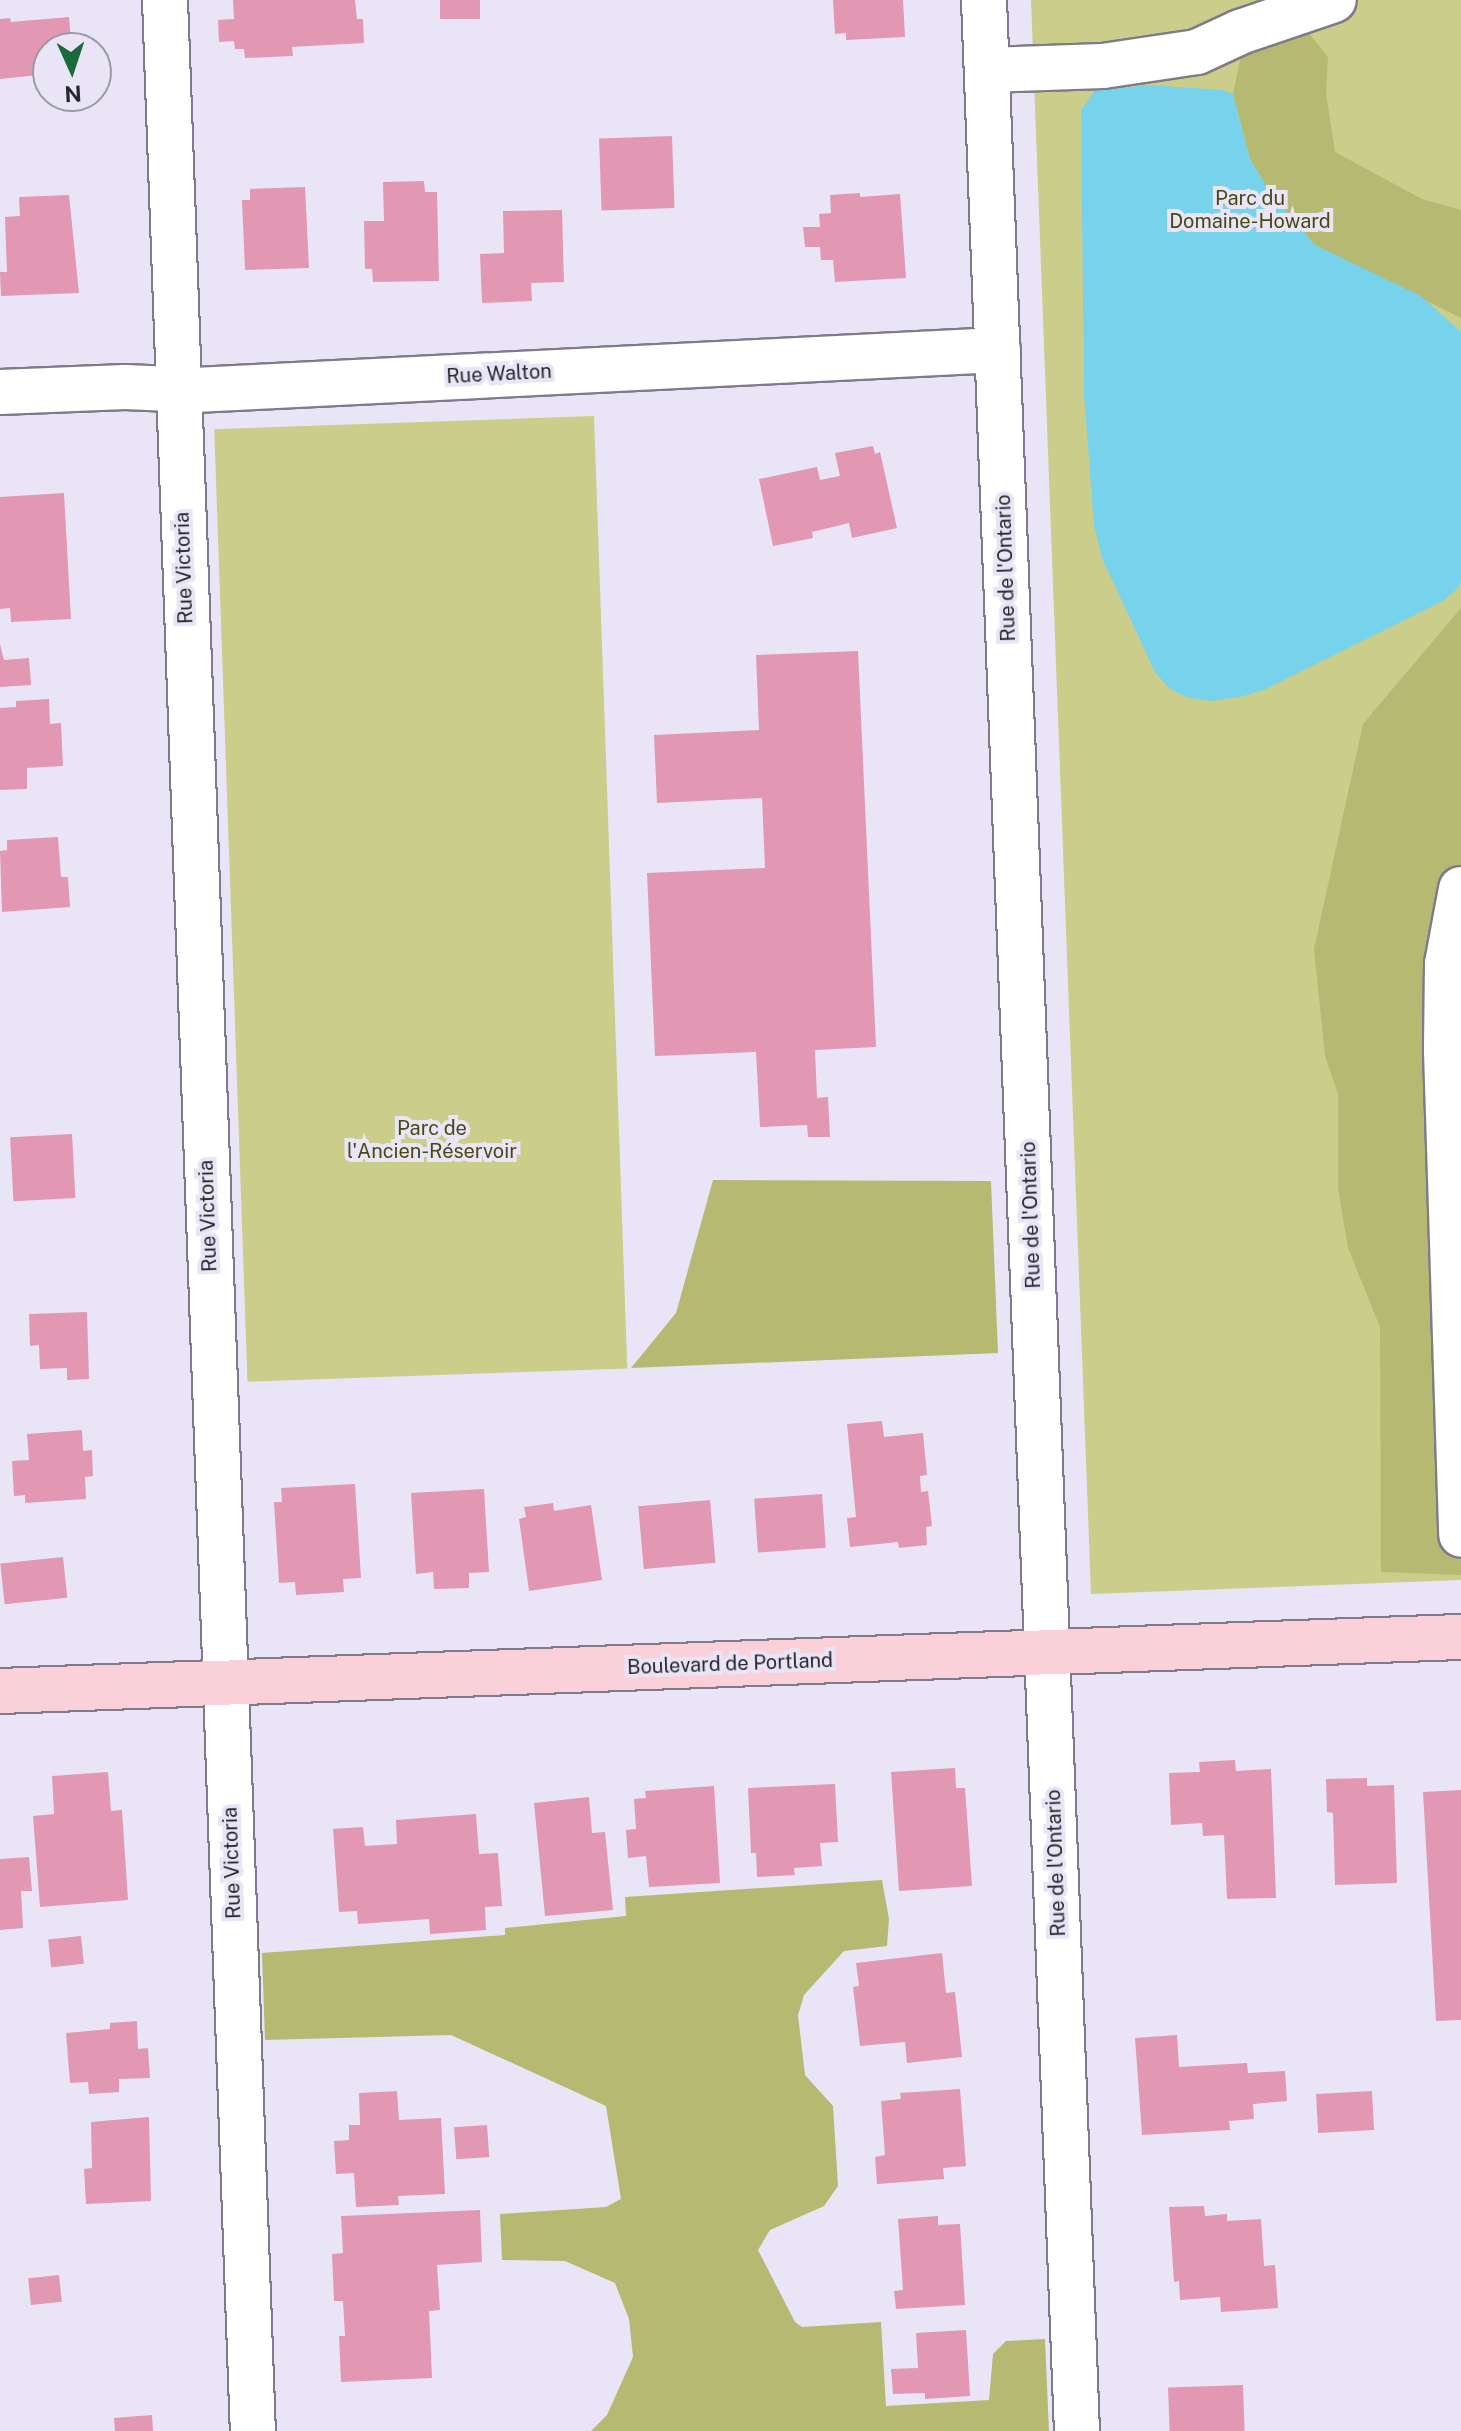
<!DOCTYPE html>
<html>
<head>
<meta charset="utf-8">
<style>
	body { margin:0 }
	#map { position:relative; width:1461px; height:2431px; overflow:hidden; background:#e9e5f6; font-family:"Public Sans",sans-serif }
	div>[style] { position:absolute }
	.green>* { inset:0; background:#cbcd8a; transform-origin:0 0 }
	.forest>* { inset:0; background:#b6b971 }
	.water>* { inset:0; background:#77d2eb }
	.building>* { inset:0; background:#e298b2; transform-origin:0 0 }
	.roads { filter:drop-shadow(2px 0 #7f7b8a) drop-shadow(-2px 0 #7f7b8a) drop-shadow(0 2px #7f7b8a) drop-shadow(0 -2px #7f7b8a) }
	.minor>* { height:44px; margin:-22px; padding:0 22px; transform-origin:22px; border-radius:22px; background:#fff }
	.major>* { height:44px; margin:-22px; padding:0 22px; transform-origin:22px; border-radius:22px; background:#fad0d9 }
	span { translate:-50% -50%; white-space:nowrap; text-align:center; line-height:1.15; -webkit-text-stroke:8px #e9e5f6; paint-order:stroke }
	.park-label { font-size:20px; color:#484912 }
	.street-label { font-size:20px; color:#27262c }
	.north { position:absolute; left:32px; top:32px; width:80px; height:80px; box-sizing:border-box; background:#e9e5f6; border:2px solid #9b99a5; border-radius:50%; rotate:177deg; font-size:22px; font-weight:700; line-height:32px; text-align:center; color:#27262c }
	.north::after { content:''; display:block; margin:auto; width:28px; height:36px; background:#196b3b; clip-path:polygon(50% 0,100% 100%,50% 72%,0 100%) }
</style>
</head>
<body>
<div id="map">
	<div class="green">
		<i style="clip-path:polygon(1031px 0,1461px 0,1461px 1580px,1091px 1594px)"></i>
		<i style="left:594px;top:416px;width:953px;height:380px;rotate:88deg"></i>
	</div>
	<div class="forest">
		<i style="clip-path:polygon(1308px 32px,1328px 57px,1326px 93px,1335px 152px,1422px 199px,1461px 210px,1461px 318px,1315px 245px,1271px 194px,1250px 159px,1233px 94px,1243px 46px)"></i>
		<i style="clip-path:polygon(1461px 608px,1461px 1575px,1381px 1572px,1380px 1327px,1348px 1248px,1338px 1188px,1338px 1094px,1325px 1056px,1314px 949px,1363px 724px)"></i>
		<i style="clip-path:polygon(713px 1180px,991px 1181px,998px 1353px,631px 1368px,676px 1313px)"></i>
		<i style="clip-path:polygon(882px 1880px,889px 1919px,887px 1946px,844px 1951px,804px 1995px,798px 2015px,805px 2075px,833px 2106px,838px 2186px,824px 2206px,770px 2230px,758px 2250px,795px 2322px,802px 2327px,881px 2322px,886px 2406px,989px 2400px,993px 2354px,1006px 2341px,1045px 2339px,1049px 2431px,591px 2431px,607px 2415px,633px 2357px,629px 2319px,615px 2283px,565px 2261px,502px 2260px,500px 2214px,606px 2207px,621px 2199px,606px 2106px,451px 2035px,265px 2040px,262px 1953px,505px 1935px,505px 1928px,626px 1916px,625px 1897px)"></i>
	</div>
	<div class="water">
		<i style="clip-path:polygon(1147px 85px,1222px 90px,1233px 94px,1250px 159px,1271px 194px,1315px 245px,1421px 296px,1461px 332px,1461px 580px,1458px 588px,1443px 601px,1264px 690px,1240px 697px,1210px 701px,1186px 697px,1169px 688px,1155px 672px,1102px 558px,1094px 525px,1084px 395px,1081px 110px,1095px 91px)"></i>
	</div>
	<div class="building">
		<i style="clip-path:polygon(233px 0,355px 0,357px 19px,363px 19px,364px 43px,292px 47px,293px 56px,245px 58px,244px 49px,235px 49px,234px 41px,219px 42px,218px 20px,234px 19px)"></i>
		<i style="left:440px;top:0;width:40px;height:19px"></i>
		<i style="clip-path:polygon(833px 0,903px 0,905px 37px,846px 40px,846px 33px,835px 34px)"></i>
		<i style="clip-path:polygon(69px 17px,71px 39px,59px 40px,60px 48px,48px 48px,48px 74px,0 79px,0 19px,10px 18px,11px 22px)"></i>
		<i style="left:672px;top:136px;width:72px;height:73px;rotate:88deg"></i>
		<i style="clip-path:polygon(424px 181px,425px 192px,437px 192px,439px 281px,373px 282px,372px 269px,365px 269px,364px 221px,384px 221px,383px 182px)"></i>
		<i style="clip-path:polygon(305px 187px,309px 268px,245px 270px,242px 200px,250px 200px,250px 189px)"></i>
		<i style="clip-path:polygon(860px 193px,860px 197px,900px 194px,906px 278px,835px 282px,833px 260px,821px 260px,820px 247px,805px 247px,803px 227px,820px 227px,819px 214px,831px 213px,830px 195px)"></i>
		<i style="clip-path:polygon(69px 195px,79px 293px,1px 296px,0 272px,7px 272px,5px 217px,20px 216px,19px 197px)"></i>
		<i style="clip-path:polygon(562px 210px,564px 282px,531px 283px,532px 301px,482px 303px,480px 254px,504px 253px,503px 211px)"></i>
		<i style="clip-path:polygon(873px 446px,875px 454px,880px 452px,897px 528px,852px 538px,849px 523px,812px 532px,813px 538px,773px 546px,759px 479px,817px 467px,820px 480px,840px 476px,835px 453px)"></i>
		<i style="clip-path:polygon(64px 493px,71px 619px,11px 622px,10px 608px,0 609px,0 497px)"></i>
		<i style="clip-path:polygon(0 644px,4px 660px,29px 658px,31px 685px,0 687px)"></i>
		<i style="clip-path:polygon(858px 651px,876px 1047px,815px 1050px,817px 1098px,828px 1097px,830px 1137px,808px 1137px,807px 1125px,760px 1127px,756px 1052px,655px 1056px,647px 873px,765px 868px,762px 798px,657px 803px,654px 735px,759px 730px,756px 655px)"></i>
		<i style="clip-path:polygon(49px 699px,50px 724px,61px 723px,63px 766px,27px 768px,27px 789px,0 790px,0 708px,16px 707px,16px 701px)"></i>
		<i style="clip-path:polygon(58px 837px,61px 877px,68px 877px,70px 907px,2px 912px,0 851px,7px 850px,7px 840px)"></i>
		<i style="left:72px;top:1134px;width:64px;height:62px;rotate:87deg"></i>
		<i style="clip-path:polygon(87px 1312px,89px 1379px,67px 1380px,67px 1368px,40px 1369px,39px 1345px,30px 1346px,29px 1314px)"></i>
		<i style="clip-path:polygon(882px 1421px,884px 1437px,923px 1433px,927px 1475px,920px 1476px,921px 1492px,928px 1491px,932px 1526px,926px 1527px,927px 1545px,899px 1548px,898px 1542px,850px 1547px,847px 1518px,856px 1517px,847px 1424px)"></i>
		<i style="clip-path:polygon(82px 1430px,83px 1451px,92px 1450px,93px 1476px,85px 1477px,86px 1499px,25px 1503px,25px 1495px,14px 1496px,12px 1461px,29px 1460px,27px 1434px)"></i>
		<i style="clip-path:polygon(355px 1484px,361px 1578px,343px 1579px,344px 1592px,296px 1595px,295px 1582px,279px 1583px,274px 1502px,282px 1502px,281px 1488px)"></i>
		<i style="clip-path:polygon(484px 1489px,489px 1572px,469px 1573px,469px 1588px,434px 1589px,433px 1572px,416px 1574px,411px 1493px)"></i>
		<i style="left:822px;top:1494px;width:54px;height:68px;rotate:86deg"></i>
		<i style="left:710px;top:1500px;width:63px;height:72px;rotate:85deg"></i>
		<i style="clip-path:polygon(553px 1503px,554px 1511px,591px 1505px,602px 1580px,529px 1591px,519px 1519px,526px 1517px,524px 1507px)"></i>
		<i style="left:63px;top:1557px;width:41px;height:63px;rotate:84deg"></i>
		<i style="clip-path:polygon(1235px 1760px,1236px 1771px,1271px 1769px,1276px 1898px,1227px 1899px,1224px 1835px,1203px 1836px,1202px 1823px,1171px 1825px,1169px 1773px,1200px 1772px,1199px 1762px)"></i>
		<i style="clip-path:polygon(955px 1768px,956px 1788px,965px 1788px,972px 1886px,899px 1891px,891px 1772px)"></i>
		<i style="clip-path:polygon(108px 1772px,111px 1811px,122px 1810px,128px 1900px,40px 1907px,33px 1816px,54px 1814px,52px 1776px)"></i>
		<i style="clip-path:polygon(1367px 1778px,1367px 1786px,1394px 1785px,1397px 1883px,1335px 1885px,1333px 1813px,1327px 1812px,1326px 1779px)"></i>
		<i style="clip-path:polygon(835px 1784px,838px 1842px,820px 1843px,822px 1866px,794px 1868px,795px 1875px,757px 1877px,756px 1853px,751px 1853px,748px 1788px)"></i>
		<i style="clip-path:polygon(714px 1786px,720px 1883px,649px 1887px,646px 1856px,628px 1858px,626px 1830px,636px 1829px,634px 1799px,646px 1798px,645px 1791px)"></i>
		<i style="clip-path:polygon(1461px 1790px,1461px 2020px,1436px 2021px,1423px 1792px)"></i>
		<i style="clip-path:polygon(589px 1797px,592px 1833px,605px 1832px,613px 1910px,545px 1916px,534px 1803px)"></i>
		<i style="clip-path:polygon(476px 1814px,479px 1854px,498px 1853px,502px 1906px,485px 1907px,486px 1930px,430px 1934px,429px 1919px,358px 1924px,357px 1911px,339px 1912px,333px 1829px,363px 1827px,365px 1846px,397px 1844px,396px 1820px)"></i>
		<i style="clip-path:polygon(29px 1857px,32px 1891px,21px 1891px,23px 1928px,0 1930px,0 1859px)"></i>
		<i style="left:81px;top:1936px;width:28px;height:33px;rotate:84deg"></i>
		<i style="clip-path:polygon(942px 1953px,946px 1993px,955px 1992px,962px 2057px,907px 2063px,905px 2042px,860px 2046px,853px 1987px,859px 1986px,856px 1963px)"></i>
		<i style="clip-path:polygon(137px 2021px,138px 2049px,148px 2048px,150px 2078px,119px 2079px,119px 2092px,89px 2094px,88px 2082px,70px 2083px,66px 2033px,110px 2029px,110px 2023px)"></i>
		<i style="clip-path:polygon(1177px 2035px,1179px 2067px,1247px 2063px,1248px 2073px,1285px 2071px,1287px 2101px,1253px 2104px,1254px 2119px,1229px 2121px,1230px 2130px,1142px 2135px,1135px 2038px)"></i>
		<i style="clip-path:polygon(960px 2089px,966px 2166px,943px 2168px,944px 2179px,877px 2184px,875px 2157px,885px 2155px,881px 2101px,901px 2099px,900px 2093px)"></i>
		<i style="clip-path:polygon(397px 2091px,399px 2120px,441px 2118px,445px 2194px,398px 2196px,399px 2205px,356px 2207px,354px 2173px,336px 2174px,334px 2141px,349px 2140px,349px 2125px,360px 2125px,359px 2093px)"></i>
		<i style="left:1372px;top:2091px;width:39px;height:56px;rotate:87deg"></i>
		<i style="clip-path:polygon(149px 2117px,151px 2201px,86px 2204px,84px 2169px,92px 2168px,91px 2122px)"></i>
		<i style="left:487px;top:2125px;width:32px;height:33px;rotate:86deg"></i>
		<i style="clip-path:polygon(1204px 2206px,1205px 2216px,1227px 2214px,1227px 2221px,1261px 2219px,1264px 2266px,1275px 2265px,1278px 2308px,1221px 2312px,1220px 2297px,1180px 2300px,1179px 2281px,1174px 2282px,1169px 2207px)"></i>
		<i style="clip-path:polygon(480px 2210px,482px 2262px,437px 2265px,440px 2310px,429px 2311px,432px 2378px,341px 2382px,339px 2336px,345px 2336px,343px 2301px,334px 2301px,332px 2254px,343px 2253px,341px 2216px)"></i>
		<i style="clip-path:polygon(938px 2216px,938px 2225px,960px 2224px,965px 2305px,896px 2309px,894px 2291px,903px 2290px,898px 2219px)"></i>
		<i style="left:59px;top:2275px;width:27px;height:31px;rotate:84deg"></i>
		<i style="clip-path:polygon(966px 2330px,970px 2396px,925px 2399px,925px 2393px,893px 2394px,891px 2369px,918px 2368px,916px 2333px)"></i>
		<i style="left:1243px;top:2385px;width:46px;height:75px;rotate:88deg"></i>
		<i style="clip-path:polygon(152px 2415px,153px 2431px,115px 2431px,114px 2418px)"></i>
	</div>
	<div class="roads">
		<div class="minor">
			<i style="left:165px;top:0;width:2433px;rotate:87.93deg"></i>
			<i style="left:984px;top:0;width:2433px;rotate:87.81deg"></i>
			<i style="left:987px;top:70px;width:116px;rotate:-2deg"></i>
			<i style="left:1103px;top:66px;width:95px;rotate:-8.5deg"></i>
			<i style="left:1197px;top:52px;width:47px;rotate:-24.9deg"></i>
			<i style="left:1240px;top:32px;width:99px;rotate:-18.8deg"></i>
			<i style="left:0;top:392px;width:125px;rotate:-2.3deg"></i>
			<i style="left:125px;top:387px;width:70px;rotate:2.5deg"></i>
			<i style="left:195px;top:390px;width:804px;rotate:-2.85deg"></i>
			<i style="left:1461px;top:889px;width:76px;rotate:100.6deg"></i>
			<i style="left:1447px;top:964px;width:87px;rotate:90.7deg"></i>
			<i style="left:1446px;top:1051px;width:484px;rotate:88.2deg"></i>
		</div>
		<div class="major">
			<i style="left:0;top:1691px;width:1462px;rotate:-2.12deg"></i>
		</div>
	</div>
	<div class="park-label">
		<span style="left:1250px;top:210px">Parc du<br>Domaine-Howard</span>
		<span style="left:432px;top:1140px">Parc de<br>l'Ancien-Réservoir</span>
	</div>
	<div class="street-label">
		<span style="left:499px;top:374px;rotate:-3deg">Rue Walton</span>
		<span style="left:184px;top:568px;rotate:-92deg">Rue Victoria</span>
		<span style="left:1006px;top:568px;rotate:-92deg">Rue de l'Ontario</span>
		<span style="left:1031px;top:1215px;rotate:-92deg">Rue de l'Ontario</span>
		<span style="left:208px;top:1216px;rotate:-92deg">Rue Victoria</span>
		<span style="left:730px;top:1664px;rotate:-2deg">Boulevard de Portland</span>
		<span style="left:232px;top:1863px;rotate:-92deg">Rue Victoria</span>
		<span style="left:1056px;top:1863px;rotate:-92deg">Rue de l'Ontario</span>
	</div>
	<div class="north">N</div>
</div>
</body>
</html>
